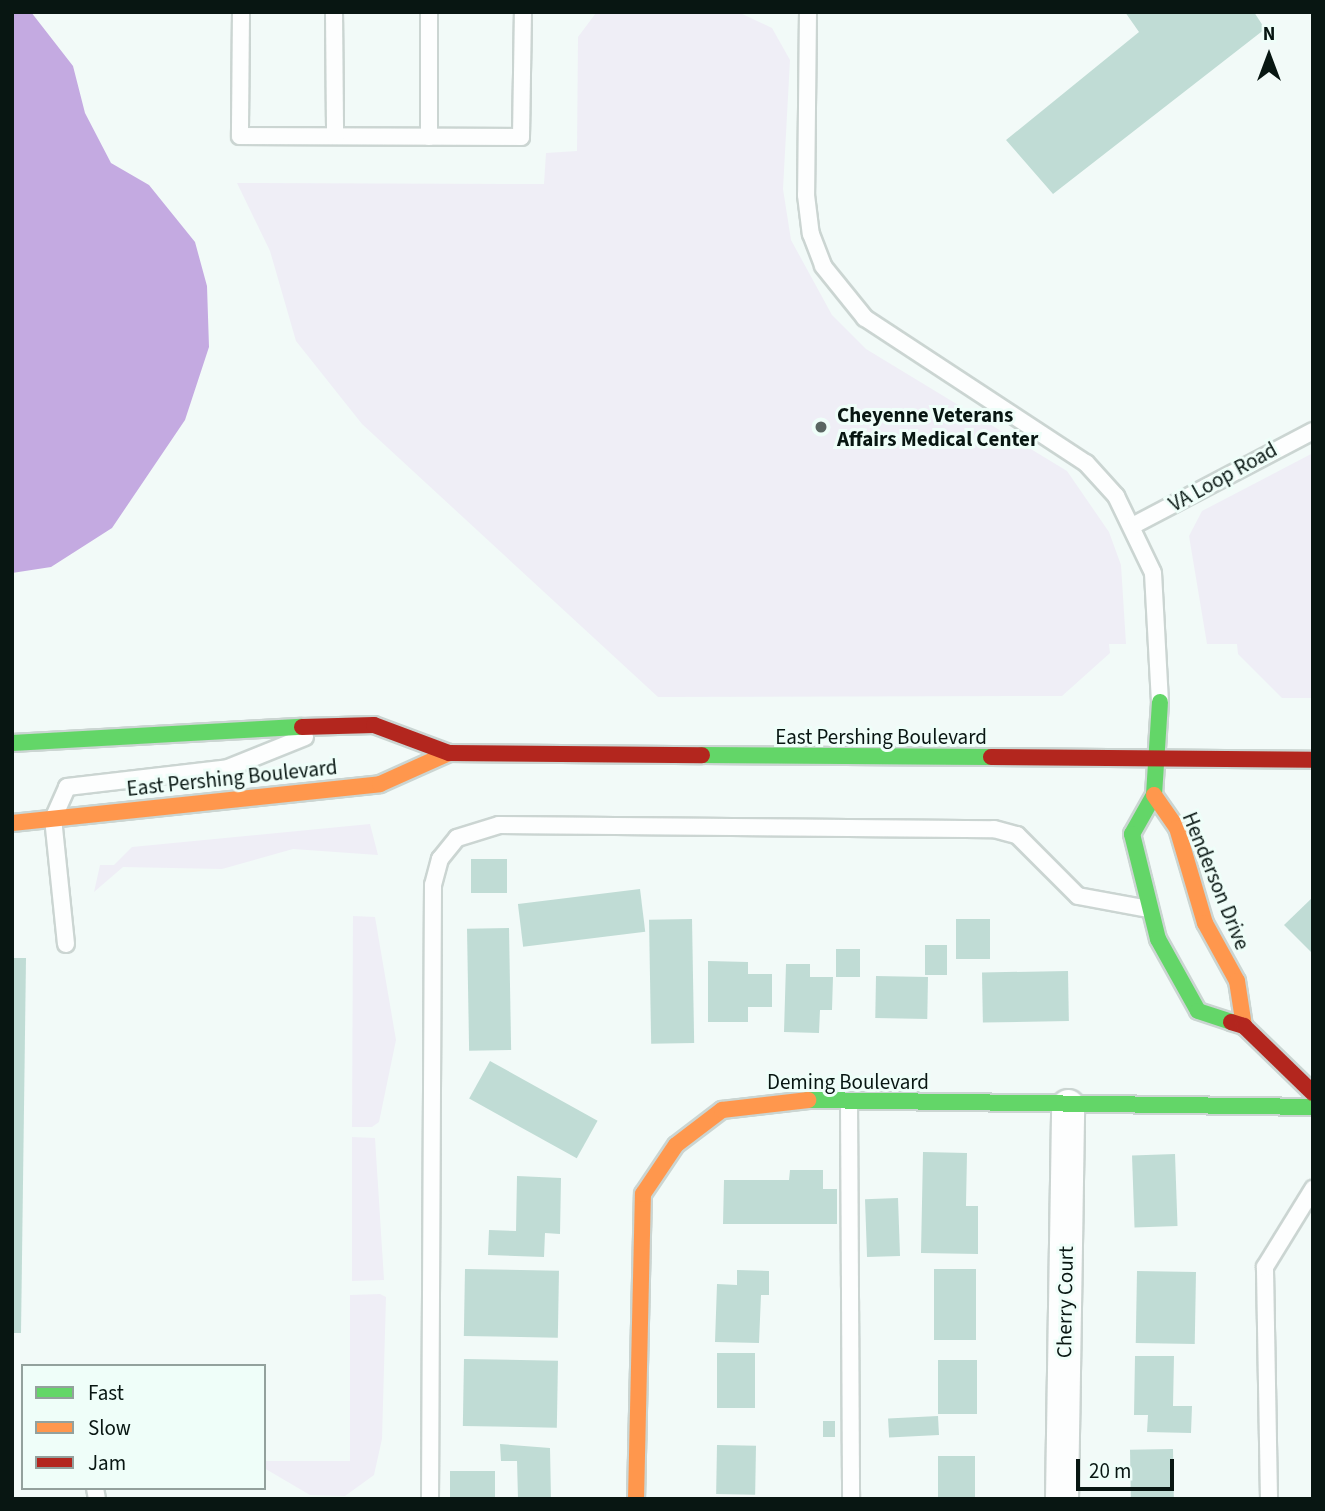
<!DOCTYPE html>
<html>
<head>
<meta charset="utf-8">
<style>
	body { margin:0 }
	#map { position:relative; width:1325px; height:1511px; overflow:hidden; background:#f2faf8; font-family:"Source Sans 3",sans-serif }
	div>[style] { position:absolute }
	.green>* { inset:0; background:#efeef6 }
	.water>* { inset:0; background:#c4aae1 }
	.building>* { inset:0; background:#c0dcd5; transform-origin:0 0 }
	.roads { filter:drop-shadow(2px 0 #cbd5d2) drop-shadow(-2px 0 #cbd5d2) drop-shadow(0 2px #cbd5d2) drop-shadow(0 -2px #cbd5d2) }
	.lane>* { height:16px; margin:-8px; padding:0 8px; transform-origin:8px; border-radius:8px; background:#fdfefe }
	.street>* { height:32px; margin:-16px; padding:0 16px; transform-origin:16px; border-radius:16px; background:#fdfefe }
	.fast>* { height:16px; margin:-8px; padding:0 8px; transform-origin:8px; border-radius:8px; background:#63d668 }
	.slow>* { height:16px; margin:-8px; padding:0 8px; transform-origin:8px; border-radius:8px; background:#ff974d }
	.jam>* { height:16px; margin:-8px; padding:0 8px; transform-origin:8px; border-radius:8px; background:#b3261e }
	.dots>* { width:19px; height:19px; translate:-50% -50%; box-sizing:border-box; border:4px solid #effef9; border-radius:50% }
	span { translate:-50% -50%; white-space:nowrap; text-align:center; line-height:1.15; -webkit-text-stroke:6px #effef9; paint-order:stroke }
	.poi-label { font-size:21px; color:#081612; font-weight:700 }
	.left { translate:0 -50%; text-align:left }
	.street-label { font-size:21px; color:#081612 }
	.frame { position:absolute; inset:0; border:14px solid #081612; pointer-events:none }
	.legend { position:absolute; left:21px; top:1364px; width:245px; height:126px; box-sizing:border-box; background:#effef9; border:2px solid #93a19d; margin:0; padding:9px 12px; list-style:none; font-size:21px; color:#081612 }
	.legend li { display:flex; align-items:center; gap:14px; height:35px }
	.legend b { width:35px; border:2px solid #93a19d }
	.north { position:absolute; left:1234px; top:21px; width:70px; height:70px; -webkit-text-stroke:5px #effef9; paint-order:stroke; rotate:0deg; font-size:19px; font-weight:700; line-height:28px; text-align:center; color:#081612 }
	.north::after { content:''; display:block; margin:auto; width:24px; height:32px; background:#081612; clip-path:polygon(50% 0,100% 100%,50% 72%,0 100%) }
	.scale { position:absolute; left:1076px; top:1459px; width:98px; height:32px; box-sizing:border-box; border:4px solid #081612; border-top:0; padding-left:9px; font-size:21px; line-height:24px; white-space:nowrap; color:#081612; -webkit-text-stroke:5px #effef9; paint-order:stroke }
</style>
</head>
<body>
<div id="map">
	<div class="green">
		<i style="clip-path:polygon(738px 12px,772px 28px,790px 60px,783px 189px,791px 240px,832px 315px,866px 349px,1067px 471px,1109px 532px,1121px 565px,1126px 644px,1109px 644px,1110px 653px,1062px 696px,658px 697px,362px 424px,296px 341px,270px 251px,237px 183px,544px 184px,546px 153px,577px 151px,578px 37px,596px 13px)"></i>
		<i style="clip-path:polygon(1313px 453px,1313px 698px,1282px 698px,1238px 654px,1237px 644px,1207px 644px,1189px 536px,1202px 511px)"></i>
		<i style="clip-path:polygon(370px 824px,378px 855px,293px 849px,222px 869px,123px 867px,94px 892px,100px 865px,114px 865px,132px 847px)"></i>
		<i style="clip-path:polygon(353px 916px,375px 917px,396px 1040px,379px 1122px,372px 1127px,352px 1127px)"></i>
		<i style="clip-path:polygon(352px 1137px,375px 1138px,384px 1280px,352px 1281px)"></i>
		<i style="clip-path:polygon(380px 1294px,386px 1297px,382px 1439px,374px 1475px,345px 1496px,310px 1495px,264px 1468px,264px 1461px,350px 1461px,350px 1295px)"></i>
	</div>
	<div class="water">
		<i style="clip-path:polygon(12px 12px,31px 12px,73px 66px,85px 113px,111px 163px,149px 185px,195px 242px,207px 286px,209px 347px,185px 420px,112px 528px,51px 567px,12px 573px)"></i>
	</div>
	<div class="building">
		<i style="clip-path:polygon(1125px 12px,1254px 12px,1265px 29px,1053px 194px,1006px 140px,1139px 32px)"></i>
		<i style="left:507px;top:859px;width:34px;height:36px;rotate:90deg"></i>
		<i style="left:640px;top:889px;width:43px;height:123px;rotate:83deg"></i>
		<i style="clip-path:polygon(1313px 897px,1313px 954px,1284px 925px)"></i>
		<i style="left:692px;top:919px;width:124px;height:43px;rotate:89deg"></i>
		<i style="left:956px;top:919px;width:34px;height:40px"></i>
		<i style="left:509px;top:928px;width:122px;height:42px;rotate:89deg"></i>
		<i style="left:925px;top:945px;width:22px;height:30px"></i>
		<i style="left:836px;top:949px;width:24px;height:28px"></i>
		<i style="clip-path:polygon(12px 958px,26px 958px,21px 1333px,12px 1333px)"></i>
		<i style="clip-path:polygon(708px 961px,748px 962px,748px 974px,772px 974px,772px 1007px,748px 1007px,748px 1022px,708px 1022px)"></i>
		<i style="clip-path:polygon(786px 964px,810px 964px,810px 977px,833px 977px,832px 1010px,820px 1010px,819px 1033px,784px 1032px)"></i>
		<i style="left:1068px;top:971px;width:50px;height:86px;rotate:89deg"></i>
		<i style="left:876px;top:976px;width:52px;height:42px;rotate:1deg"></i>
		<i style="left:490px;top:1061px;width:123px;height:43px;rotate:29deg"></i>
		<i style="clip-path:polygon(923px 1152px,967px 1153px,966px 1206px,978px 1206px,978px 1254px,921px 1253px)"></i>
		<i style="left:1175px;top:1154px;width:72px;height:43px;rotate:88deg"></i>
		<i style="clip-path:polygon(790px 1170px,823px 1170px,823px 1189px,837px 1189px,837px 1224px,723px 1224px,724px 1180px,789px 1180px)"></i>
		<i style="clip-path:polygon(517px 1176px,561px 1178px,560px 1234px,545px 1233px,544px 1257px,488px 1255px,489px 1230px,516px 1231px)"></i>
		<i style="left:898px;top:1198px;width:58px;height:33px;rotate:88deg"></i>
		<i style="left:465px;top:1269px;width:94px;height:67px;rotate:1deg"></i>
		<i style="left:934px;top:1269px;width:42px;height:71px"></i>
		<i style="clip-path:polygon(737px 1270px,769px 1271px,769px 1295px,761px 1295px,759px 1343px,715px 1342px,717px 1284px,737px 1285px)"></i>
		<i style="left:1137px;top:1271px;width:59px;height:72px;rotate:1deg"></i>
		<i style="left:717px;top:1353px;width:38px;height:55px"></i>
		<i style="clip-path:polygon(1135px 1356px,1174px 1356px,1173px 1406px,1192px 1406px,1191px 1433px,1147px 1432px,1148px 1415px,1134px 1415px)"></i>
		<i style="left:464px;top:1359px;width:94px;height:67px;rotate:1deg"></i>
		<i style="left:938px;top:1360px;width:39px;height:54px"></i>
		<i style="left:938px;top:1416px;width:19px;height:50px;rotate:87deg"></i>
		<i style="left:823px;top:1421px;width:12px;height:16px"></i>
		<i style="clip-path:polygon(500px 1444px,550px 1448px,551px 1499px,518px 1499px,517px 1461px,501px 1461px)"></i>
		<i style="left:717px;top:1445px;width:39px;height:49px;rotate:1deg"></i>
		<i style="left:1173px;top:1449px;width:50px;height:43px;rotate:89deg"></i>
		<i style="left:938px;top:1456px;width:37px;height:43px"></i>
		<i style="left:495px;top:1471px;width:28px;height:45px;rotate:90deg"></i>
	</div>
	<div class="roads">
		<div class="lane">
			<i style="left:241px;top:12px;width:124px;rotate:90.5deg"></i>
			<i style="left:240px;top:136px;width:281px;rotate:0.2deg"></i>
			<i style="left:521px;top:137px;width:125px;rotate:-89.1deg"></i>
			<i style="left:334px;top:12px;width:124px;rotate:89.5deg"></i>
			<i style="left:429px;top:12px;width:125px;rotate:90deg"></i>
			<i style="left:808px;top:12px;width:183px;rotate:90.6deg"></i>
			<i style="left:806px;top:195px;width:39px;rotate:83deg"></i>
			<i style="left:811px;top:234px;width:34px;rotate:69deg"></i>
			<i style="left:823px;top:266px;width:67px;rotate:51.1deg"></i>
			<i style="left:865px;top:318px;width:264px;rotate:33.3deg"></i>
			<i style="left:1086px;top:463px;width:45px;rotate:47.7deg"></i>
			<i style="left:1116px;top:496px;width:85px;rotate:64.3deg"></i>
			<i style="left:1153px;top:573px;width:129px;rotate:86.9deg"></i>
			<i style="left:1134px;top:525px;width:202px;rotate:-27.7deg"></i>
			<i style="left:66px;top:944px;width:126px;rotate:-95.9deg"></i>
			<i style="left:53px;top:819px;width:35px;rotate:-66deg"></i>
			<i style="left:67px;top:787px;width:162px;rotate:-6.7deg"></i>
			<i style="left:228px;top:768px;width:83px;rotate:-21.9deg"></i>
			<i style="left:849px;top:1101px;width:398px;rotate:89.7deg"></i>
			<i style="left:95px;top:1488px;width:11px;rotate:80deg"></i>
			<i style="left:430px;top:1499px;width:614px;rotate:-89.72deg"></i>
			<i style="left:433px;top:885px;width:27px;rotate:-75deg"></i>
			<i style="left:440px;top:859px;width:27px;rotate:-51deg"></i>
			<i style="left:457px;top:838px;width:44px;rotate:-17.2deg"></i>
			<i style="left:499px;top:825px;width:495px;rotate:0.5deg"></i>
			<i style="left:994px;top:829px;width:24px;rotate:15deg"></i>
			<i style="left:1017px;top:835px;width:86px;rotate:45deg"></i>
			<i style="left:1078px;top:896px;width:71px;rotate:10.5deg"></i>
			<i style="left:1269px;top:1499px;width:232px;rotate:-91deg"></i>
			<i style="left:1265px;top:1267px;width:92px;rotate:-58.4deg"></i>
		</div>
		<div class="street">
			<i style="left:1062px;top:1499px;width:393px;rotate:-89.1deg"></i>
		</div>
		<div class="fast">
			<i style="left:1160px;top:702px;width:93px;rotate:93.7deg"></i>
			<i style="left:1154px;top:795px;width:45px;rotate:119.4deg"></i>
			<i style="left:1132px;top:834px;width:108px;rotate:76.1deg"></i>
			<i style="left:1158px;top:939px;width:82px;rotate:60.9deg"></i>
			<i style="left:1198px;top:1011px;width:35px;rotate:18deg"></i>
			<i style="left:12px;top:743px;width:290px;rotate:-3.2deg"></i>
			<i style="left:702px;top:755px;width:289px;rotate:0.4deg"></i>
			<i style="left:808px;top:1100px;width:505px;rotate:0.79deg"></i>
		</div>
		<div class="slow">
			<i style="left:1154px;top:795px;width:40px;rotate:55.1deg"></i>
			<i style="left:1177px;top:828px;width:99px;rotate:73.6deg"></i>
			<i style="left:1205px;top:923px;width:66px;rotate:61.1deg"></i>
			<i style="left:1237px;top:981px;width:46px;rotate:81.2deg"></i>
			<i style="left:12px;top:823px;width:370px;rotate:-6deg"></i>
			<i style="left:380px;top:784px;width:76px;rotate:-24.2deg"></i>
			<i style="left:636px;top:1499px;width:305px;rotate:-88.7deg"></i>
			<i style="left:643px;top:1194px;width:59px;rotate:-56deg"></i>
			<i style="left:676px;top:1145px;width:58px;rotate:-37.3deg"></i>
			<i style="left:722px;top:1110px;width:87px;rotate:-6.6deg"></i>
		</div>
		<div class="jam">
			<i style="left:302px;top:727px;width:72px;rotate:-1.6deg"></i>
			<i style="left:374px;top:725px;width:80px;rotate:20.5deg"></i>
			<i style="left:449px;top:753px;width:253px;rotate:0.5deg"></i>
			<i style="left:991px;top:757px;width:322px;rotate:0.5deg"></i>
			<i style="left:1231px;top:1022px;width:14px;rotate:17deg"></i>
			<i style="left:1244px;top:1026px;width:96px;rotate:44.2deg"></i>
		</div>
	</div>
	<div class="dots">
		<i style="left:821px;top:427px;background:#5a6662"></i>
	</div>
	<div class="poi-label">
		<span class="left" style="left:837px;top:427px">Cheyenne Veterans<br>Affairs Medical Center</span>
	</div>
	<div class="street-label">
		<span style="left:1223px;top:477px;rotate:-29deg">VA Loop Road</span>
		<span style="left:881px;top:737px">East Pershing Boulevard</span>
		<span style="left:232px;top:778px;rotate:-6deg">East Pershing Boulevard</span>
		<span style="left:1216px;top:881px;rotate:68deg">Henderson Drive</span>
		<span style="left:848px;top:1082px">Deming Boulevard</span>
		<span style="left:1065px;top:1302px;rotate:-89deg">Cherry Court</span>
	</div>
	<div class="frame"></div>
	<ul class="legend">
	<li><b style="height:9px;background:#63d668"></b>Fast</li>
	<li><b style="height:9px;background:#ff974d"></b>Slow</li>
	<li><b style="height:9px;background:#b3261e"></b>Jam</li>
	</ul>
	<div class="north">N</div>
	<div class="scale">20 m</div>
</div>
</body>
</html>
